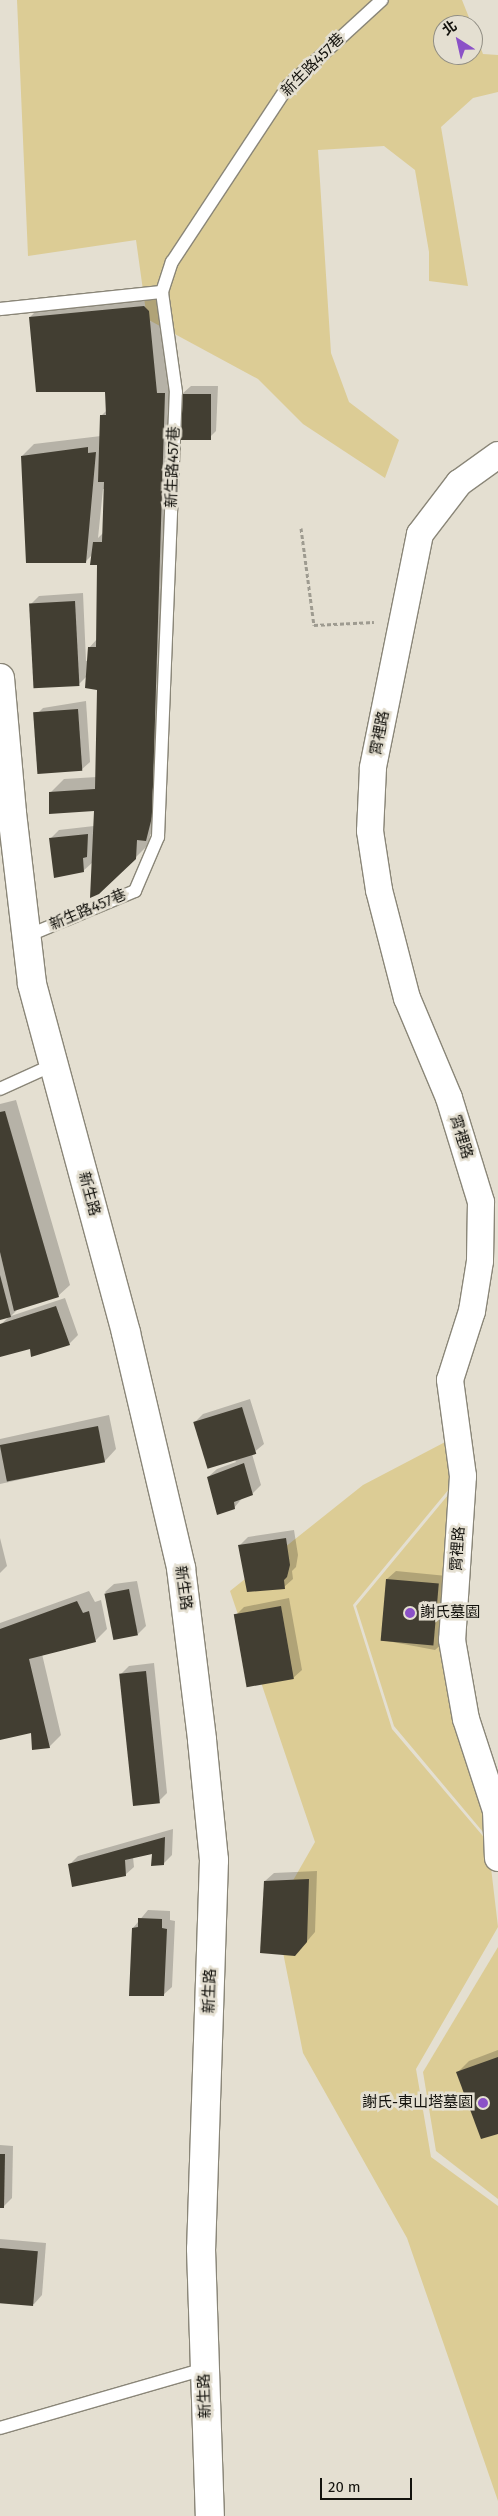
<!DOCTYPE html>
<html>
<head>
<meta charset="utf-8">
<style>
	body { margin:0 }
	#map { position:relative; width:498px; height:2516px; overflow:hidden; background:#e4dfd1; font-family:"Fira Sans","Noto Sans TC",sans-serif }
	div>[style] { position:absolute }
	.green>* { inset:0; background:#dccc95 }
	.shadow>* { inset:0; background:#0003 }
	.building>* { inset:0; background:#423e32; transform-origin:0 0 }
	.path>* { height:3px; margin-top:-1.5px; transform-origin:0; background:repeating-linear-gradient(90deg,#9e9b90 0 4px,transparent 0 6.5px) }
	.roads { filter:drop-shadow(1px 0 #8a8678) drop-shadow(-1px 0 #8a8678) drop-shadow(0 1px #8a8678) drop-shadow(0 -1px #8a8678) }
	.lane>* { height:12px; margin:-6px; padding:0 6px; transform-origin:6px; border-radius:6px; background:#fff }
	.street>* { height:26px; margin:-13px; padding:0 13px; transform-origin:13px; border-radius:13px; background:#fff }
	.secondary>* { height:28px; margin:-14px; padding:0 14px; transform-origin:14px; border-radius:14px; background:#fff }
	.dots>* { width:14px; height:14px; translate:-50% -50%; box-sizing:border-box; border:2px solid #e4dfd1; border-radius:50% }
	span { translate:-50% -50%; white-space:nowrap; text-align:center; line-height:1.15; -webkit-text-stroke:5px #e4dfd1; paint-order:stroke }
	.street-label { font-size:15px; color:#13120d }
	.poi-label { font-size:15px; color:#13120d }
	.left { translate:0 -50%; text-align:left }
	.right { translate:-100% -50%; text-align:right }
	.north { position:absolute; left:433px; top:15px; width:50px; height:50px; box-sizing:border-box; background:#e4dfd1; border:1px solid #908d83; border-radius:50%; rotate:325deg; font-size:14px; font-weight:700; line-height:20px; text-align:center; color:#13120d }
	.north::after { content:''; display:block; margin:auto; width:18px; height:22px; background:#8b51c7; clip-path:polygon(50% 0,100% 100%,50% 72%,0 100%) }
	.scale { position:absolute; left:320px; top:2478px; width:92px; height:22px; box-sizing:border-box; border:2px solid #13120d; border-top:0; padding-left:6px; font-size:15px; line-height:18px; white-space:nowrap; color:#13120d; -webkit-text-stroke:4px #e4dfd1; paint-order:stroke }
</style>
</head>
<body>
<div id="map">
	<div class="green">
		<i style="clip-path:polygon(17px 0,462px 0,472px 25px,443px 25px,443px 55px,473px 55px,473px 28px,483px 54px,498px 55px,498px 92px,473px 98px,441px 127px,468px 286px,429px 281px,429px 252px,415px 170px,384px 146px,318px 150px,331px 353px,349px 402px,399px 440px,385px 478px,303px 424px,258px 379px,147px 319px,136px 240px,28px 256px)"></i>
		<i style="clip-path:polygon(449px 1440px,454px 1483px,353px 1605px,392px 1729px,488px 1842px,498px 1927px,416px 2069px,431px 2157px,498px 2206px,498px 2501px,407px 2238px,303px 2053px,275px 1912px,315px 1842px,230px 1591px,363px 1485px)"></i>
		<i style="clip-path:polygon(458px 1483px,444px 1649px,488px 1838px,394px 1726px,356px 1606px)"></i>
		<i style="clip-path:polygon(498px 1947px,498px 2199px,436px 2151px,423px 2072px)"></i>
	</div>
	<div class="shadow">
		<i style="clip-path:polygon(evenodd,158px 293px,171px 380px,159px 826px,150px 835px,149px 844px,135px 858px,93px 862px,83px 871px,50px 839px,59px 830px,94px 826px,95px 810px,50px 793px,64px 779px,97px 777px,99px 689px,87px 676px,78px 685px,31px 604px,39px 596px,83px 593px,86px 661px,88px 661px,89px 648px,97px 639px,98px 564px,93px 554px,86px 561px,22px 456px,34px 444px,101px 436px,102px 415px,107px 410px,106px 390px,30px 317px,44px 303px,158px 293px,103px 489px,105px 489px,103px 533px,98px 538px,103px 489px)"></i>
		<i style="clip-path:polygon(191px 386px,218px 386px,216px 431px,207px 440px,182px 394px)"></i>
		<i style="clip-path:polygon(86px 701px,90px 762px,81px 770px,35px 716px,43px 708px)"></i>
		<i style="clip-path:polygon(16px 1100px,70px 1285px,58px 1296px,19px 1308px,11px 1316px,65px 1298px,78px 1335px,69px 1344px,30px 1348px,0 1356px,0 1325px,9px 1317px,0 1319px,0 1104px)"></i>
		<i style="clip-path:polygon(250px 1399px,264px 1444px,252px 1454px,261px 1485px,252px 1494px,243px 1497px,234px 1508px,208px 1477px,217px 1469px,236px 1462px,235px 1460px,195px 1422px,203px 1414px)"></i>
		<i style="clip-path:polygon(109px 1415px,116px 1449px,105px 1461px,0 1484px,0 1439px)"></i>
		<i style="clip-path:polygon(294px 1530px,298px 1555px,296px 1567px,292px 1571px,293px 1579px,284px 1587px,240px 1545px,248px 1537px)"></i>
		<i style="clip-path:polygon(0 1538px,7px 1566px,0 1573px)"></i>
		<i style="clip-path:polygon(396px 1571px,447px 1576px,444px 1642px,435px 1650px,382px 1640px,387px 1579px)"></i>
		<i style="clip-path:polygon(137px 1581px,146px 1626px,138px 1634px,105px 1592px,114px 1584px)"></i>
		<i style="clip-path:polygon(89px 1591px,95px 1602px,101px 1600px,107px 1629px,95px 1641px,42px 1654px,61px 1735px,49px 1747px,32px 1732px,0 1739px,0 1623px)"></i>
		<i style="clip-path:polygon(289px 1598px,302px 1670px,293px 1678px,236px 1615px,244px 1607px)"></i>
		<i style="clip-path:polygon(154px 1663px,167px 1793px,158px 1802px,120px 1675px,129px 1666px)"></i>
		<i style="clip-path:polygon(173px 1829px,172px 1855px,163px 1864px,153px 1853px,133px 1857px,134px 1867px,125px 1875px,69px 1865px,78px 1856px)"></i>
		<i style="clip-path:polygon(317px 1871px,315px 1932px,303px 1946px,265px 1881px,274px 1873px)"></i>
		<i style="clip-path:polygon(148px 1910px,170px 1911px,170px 1920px,175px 1921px,172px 1987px,163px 1995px,133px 1928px)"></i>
		<i style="clip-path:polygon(498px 2050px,498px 2132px,457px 2073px,469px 2061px)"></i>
		<i style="clip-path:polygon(0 2145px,13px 2146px,12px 2198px,3px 2207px,0 2207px)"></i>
		<i style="clip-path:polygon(0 2239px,46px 2243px,42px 2295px,34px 2304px,0 2302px)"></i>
	</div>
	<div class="building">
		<i style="clip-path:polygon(144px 306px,149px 311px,157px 393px,165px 393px,152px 817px,146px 841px,137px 840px,136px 859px,99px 894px,90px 898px,94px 811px,49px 814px,49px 792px,95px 789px,97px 690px,85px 688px,88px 647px,96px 647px,97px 565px,90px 565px,93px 542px,102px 542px,104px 482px,98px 482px,100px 415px,106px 415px,105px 392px,36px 392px,29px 317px)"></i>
		<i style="left:181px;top:394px;width:30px;height:46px"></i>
		<i style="clip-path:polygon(88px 447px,88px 453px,96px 452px,86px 563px,26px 563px,21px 456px)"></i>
		<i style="left:75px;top:601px;width:85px;height:46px;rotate:87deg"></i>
		<i style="left:78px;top:709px;width:62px;height:45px;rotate:86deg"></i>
		<i style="clip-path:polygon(88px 834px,87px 857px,83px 858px,84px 872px,54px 878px,49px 838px)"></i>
		<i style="clip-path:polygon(5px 1111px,59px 1297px,14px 1311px,0 1252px,0 1112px)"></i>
		<i style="clip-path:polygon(0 1275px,11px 1317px,0 1320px)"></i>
		<i style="clip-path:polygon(56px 1306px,70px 1345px,31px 1357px,30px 1349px,0 1357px,0 1324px)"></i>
		<i style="left:242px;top:1407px;width:49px;height:51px;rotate:73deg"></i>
		<i style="left:98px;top:1426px;width:37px;height:100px;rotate:79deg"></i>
		<i style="clip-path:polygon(244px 1463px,253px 1495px,234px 1502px,235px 1509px,217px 1515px,207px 1477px)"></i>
		<i style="clip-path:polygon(286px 1538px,290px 1565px,287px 1577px,284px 1580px,285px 1589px,247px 1592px,238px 1545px)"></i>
		<i style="left:386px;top:1579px;width:53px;height:62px;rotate:5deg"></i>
		<i style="left:129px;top:1589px;width:47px;height:25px;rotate:79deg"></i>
		<i style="clip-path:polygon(77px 1601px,83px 1613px,89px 1611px,96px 1642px,29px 1659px,50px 1748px,32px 1750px,31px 1733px,0 1740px,0 1629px)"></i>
		<i style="left:281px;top:1606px;width:74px;height:48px;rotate:80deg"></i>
		<i style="left:146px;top:1671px;width:133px;height:27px;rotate:84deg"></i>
		<i style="clip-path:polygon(165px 1837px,164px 1865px,151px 1866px,152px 1854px,125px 1860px,126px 1876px,72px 1887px,68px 1864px)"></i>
		<i style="clip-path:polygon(309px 1879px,307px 1942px,295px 1956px,260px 1953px,264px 1881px)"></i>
		<i style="clip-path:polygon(138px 1918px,162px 1919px,162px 1928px,167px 1929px,164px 1996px,129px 1996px,132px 1928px,138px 1927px)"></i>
		<i style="clip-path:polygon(498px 2057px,498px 2134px,481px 2139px,456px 2072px)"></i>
		<i style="clip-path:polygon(0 2154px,5px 2154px,4px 2208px,0 2208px)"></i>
		<i style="left:0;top:2248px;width:38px;height:55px;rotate:5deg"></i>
	</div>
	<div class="path">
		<i style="left:301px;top:528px;width:98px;rotate:82.4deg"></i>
		<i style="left:314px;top:625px;width:60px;rotate:-2.9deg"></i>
	</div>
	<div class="roads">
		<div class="lane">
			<i style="left:0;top:309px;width:163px;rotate:-6deg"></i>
			<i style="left:27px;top:936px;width:117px;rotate:-22.6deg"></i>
			<i style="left:135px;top:891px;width:59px;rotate:-66.9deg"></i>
			<i style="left:158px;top:837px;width:445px;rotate:-87.7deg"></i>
			<i style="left:176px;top:392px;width:101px;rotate:-98deg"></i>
			<i style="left:162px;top:292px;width:32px;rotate:-72deg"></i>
			<i style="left:172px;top:262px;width:211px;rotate:-56.6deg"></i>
			<i style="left:288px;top:86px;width:127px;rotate:-42.5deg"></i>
			<i style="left:0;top:1089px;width:58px;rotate:-24.4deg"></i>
			<i style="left:0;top:2428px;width:212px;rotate:-16.1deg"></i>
		</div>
		<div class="street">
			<i style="left:498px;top:455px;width:48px;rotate:144.3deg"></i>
			<i style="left:459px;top:483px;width:64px;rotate:127.4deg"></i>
			<i style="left:420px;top:534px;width:239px;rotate:101.4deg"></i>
			<i style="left:373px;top:768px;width:63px;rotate:92.7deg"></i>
			<i style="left:370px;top:831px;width:60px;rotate:81.3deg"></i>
			<i style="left:379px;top:890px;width:112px;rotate:75.5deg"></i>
			<i style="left:407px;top:998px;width:108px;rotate:67.2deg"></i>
			<i style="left:449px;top:1098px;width:109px;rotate:72.9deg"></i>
			<i style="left:481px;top:1202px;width:59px;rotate:91deg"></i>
			<i style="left:480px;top:1261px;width:51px;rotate:99.1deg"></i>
			<i style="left:472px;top:1311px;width:72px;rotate:107.7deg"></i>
			<i style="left:450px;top:1380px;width:97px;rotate:82.3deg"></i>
			<i style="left:463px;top:1476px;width:164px;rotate:93.8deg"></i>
			<i style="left:452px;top:1640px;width:80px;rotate:80deg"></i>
			<i style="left:466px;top:1719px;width:97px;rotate:71.9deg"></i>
			<i style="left:496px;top:1811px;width:47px;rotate:87.6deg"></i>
		</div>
		<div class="secondary">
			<i style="left:0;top:678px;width:136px;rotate:84.9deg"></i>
			<i style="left:12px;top:813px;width:172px;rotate:83.3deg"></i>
			<i style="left:32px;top:984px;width:361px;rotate:74.9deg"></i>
			<i style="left:126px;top:1333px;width:241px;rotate:76.8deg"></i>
			<i style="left:181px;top:1568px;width:173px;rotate:83deg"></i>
			<i style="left:202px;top:1740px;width:121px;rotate:84.3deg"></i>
			<i style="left:214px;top:1860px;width:389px;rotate:91.9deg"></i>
			<i style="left:201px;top:2249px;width:267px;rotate:88.1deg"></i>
		</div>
	</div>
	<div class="dots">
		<i style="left:410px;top:1613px;background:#8b51c7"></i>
		<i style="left:483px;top:2103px;background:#8b51c7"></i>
	</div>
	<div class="street-label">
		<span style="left:313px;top:65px;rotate:-45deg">新生路457巷</span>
		<span style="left:173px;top:467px;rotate:-88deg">新生路457巷</span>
		<span style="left:380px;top:733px;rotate:-79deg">霄裡路</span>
		<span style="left:88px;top:910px;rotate:-23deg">新生路457巷</span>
		<span style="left:461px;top:1137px;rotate:73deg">霄裡路</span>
		<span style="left:89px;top:1194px;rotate:75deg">新生路</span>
		<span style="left:458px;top:1549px;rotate:-86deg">霄裡路</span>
		<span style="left:183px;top:1588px;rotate:82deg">新生路</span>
		<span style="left:210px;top:1991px;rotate:-88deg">新生路</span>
		<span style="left:205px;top:2396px;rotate:-92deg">新生路</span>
	</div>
	<div class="poi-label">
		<span class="left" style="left:420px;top:1613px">謝氏墓園</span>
		<span class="right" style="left:473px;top:2103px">謝氏-東山塔墓園</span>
	</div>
	<div class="north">北</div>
	<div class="scale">20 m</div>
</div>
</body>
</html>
